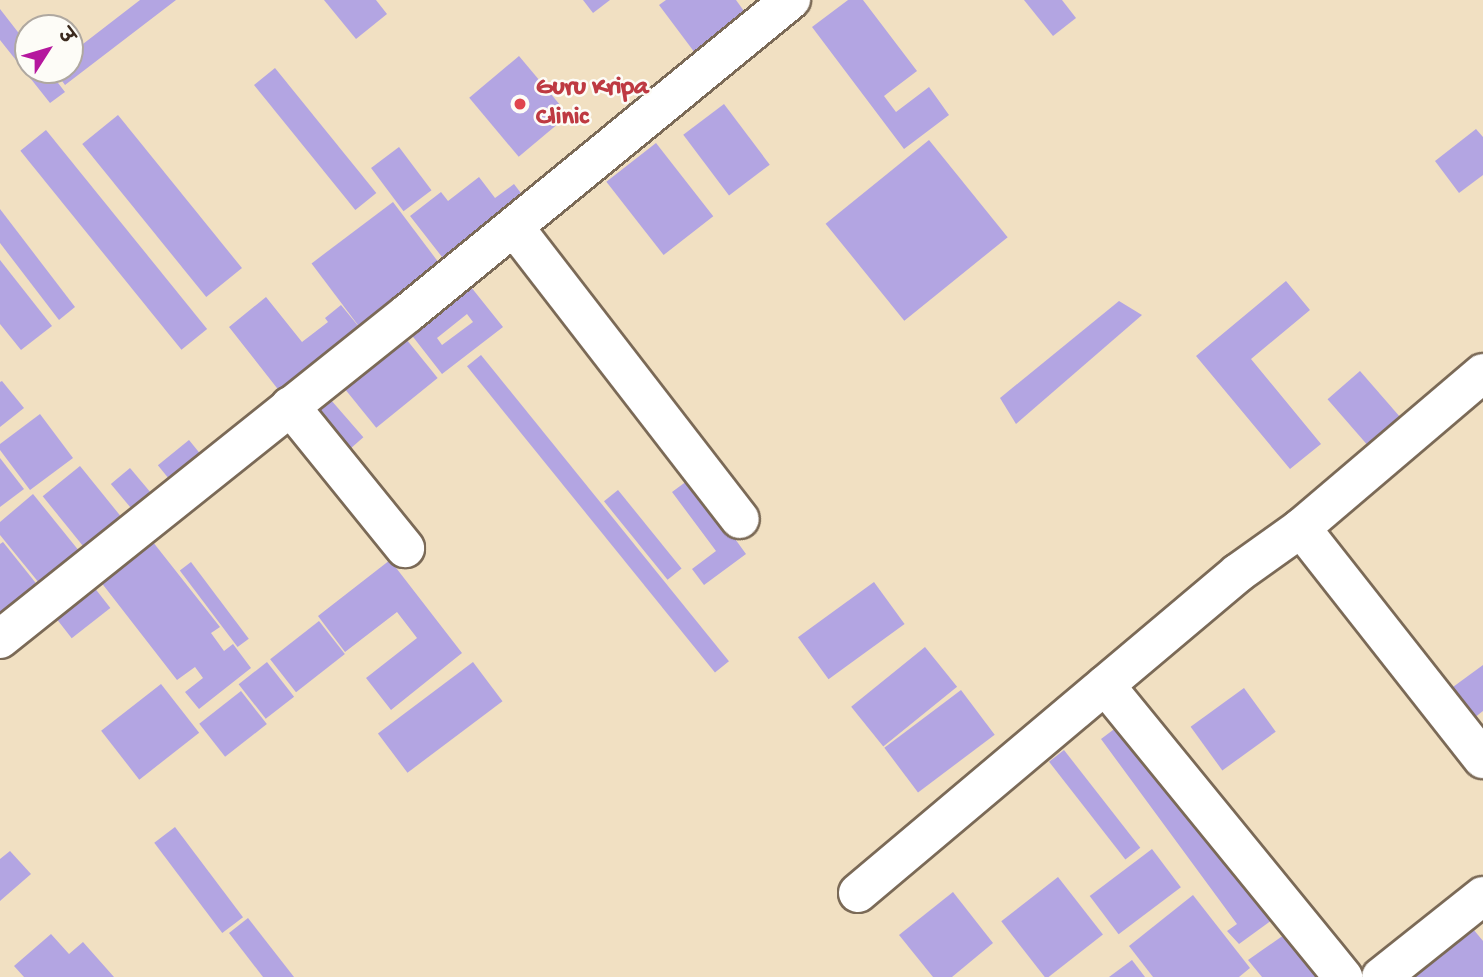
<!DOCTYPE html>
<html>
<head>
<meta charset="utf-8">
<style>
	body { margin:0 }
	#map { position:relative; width:1483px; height:977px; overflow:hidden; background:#f1e0c2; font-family:"Gochi Hand","Playpen Sans Deva",sans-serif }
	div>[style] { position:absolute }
	.building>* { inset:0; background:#b3a5e2; transform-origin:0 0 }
	.roads { filter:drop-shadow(2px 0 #7b6a57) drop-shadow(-2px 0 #7b6a57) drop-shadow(0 2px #7b6a57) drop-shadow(0 -2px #7b6a57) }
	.minor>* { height:38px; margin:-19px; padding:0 19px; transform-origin:19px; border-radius:19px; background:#fff }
	.dots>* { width:19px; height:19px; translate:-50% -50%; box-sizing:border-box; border:4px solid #fdfcf7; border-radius:50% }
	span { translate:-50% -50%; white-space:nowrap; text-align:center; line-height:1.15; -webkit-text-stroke:5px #fdfcf7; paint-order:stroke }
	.health-label { font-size:26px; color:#be3a42; font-weight:700 }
	.left { translate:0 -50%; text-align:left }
	.north { position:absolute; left:14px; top:14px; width:70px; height:70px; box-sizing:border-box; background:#fdfcf7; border:2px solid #afa8a0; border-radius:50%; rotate:53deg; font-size:19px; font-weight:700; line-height:28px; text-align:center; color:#3b2a1e }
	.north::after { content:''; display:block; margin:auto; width:24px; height:32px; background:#b5179e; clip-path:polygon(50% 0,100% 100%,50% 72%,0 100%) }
</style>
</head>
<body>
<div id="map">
	<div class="building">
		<i style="clip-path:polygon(140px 0,176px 0,65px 85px,54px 70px,70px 70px,70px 54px)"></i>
		<i style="clip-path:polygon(324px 0,376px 0,387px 14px,356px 39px)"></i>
		<i style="clip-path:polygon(583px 0,610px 0,593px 13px)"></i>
		<i style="clip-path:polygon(666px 0,736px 0,749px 18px,698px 57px,659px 5px)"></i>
		<i style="clip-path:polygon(848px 0,863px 0,917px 71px,884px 96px,896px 112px,929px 87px,949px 115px,904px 149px,812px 27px)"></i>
		<i style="clip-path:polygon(1024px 0,1062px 0,1076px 18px,1053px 36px)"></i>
		<i style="clip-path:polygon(0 9px,28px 45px,28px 70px,48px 70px,65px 92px,50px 103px,0 40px)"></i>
		<i style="left:519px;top:56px;width:77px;height:65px;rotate:50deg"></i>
		<i style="left:275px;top:68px;width:161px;height:27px;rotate:51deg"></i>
		<i style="left:724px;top:104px;width:76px;height:51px;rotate:53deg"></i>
		<i style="left:118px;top:115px;width:197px;height:46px;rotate:51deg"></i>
		<i style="clip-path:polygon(1476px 129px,1483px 137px,1483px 175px,1459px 193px,1435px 161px)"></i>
		<i style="left:46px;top:130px;width:256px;height:33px;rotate:51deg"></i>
		<i style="left:929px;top:140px;width:125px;height:133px;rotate:51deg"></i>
		<i style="left:656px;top:143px;width:93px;height:63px;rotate:52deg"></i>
		<i style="left:399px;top:147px;width:54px;height:35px;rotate:53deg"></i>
		<i style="clip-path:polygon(479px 177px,495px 198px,514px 184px,533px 209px,453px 271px,410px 216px,441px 192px,448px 201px)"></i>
		<i style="left:393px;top:202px;width:83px;height:102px;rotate:53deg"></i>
		<i style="clip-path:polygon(0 209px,75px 307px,59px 320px,0 243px)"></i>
		<i style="clip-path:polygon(0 260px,52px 326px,21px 350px,0 324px)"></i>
		<i style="clip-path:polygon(evenodd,463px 277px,503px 327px,442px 374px,403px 324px,463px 277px,467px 314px,473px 322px,442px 345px,437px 338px,467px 314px)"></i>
		<i style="clip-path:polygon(1286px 281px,1310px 310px,1251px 359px,1321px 444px,1290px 469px,1196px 356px)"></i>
		<i style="clip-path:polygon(266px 297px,302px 342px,328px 322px,325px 318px,341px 305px,364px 333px,284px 397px,229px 327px)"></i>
		<i style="clip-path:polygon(1119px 301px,1142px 315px,1016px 424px,1000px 398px)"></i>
		<i style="left:398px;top:329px;width:63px;height:79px;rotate:51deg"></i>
		<i style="left:481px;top:355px;width:394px;height:18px;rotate:51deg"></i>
		<i style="left:1360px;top:371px;width:72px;height:43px;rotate:49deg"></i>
		<i style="clip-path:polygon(2px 381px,24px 408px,0 427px,0 382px)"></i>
		<i style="left:324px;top:392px;width:60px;height:20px;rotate:49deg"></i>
		<i style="clip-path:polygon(40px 414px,73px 458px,30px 490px,0 450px,0 444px)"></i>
		<i style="left:189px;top:440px;width:21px;height:40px;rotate:51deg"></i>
		<i style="clip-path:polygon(0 458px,24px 489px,0 507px)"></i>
		<i style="left:80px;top:466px;width:83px;height:48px;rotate:51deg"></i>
		<i style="left:130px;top:468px;width:35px;height:25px;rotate:50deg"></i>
		<i style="clip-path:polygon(691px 478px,746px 554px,704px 585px,692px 569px,716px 551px,672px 492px)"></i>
		<i style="left:618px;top:490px;width:101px;height:18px;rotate:51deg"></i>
		<i style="clip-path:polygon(33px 494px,88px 562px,48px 594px,0 535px,0 522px)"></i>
		<i style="clip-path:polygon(149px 537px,220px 627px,211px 633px,224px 651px,233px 644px,251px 668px,199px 709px,185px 692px,203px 678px,195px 667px,177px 680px,97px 577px)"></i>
		<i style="clip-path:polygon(3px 542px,47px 597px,0 626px,0 544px)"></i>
		<i style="clip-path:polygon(390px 560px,462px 653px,391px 710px,366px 678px,417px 638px,397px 612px,345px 652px,318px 616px)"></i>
		<i style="left:191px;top:562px;width:96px;height:14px;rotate:53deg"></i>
		<i style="left:90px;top:582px;width:33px;height:49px;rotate:52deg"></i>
		<i style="left:874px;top:582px;width:52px;height:94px;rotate:54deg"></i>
		<i style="left:319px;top:621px;width:42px;height:62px;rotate:52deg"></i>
		<i style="left:925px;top:647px;width:51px;height:95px;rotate:51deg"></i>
		<i style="left:267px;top:662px;width:44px;height:36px;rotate:52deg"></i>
		<i style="left:473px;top:662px;width:49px;height:119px;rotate:53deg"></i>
		<i style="clip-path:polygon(1483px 665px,1483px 711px,1465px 725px,1442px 695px)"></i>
		<i style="left:161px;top:684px;width:62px;height:76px;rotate:52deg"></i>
		<i style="left:1244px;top:688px;width:54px;height:66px;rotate:54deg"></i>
		<i style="left:961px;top:690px;width:56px;height:96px;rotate:53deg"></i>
		<i style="left:241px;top:691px;width:42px;height:53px;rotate:52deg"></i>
		<i style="clip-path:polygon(1125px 721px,1276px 917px,1239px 944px,1227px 931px,1237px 924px,1101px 739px)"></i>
		<i style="left:1064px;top:750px;width:124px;height:19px;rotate:52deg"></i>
		<i style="left:175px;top:827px;width:113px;height:26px;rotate:53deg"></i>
		<i style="left:1152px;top:849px;width:48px;height:78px;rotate:53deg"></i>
		<i style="clip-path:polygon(10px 851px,31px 874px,0 901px,0 859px)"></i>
		<i style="left:1058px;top:877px;width:73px;height:72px;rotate:52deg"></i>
		<i style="clip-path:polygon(953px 892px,993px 943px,952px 977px,933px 977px,899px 935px)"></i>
		<i style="clip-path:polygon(1193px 895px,1250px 968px,1239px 977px,1153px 977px,1129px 946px)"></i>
		<i style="clip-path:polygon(248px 918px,294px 977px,263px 977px,229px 933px)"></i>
		<i style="clip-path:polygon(1464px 918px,1483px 941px,1483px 977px,1412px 977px,1407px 970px)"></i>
		<i style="clip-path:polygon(1291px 930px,1329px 977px,1262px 977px,1248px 960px)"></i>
		<i style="clip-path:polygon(51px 934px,69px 954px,83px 942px,114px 977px,24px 977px,14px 966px)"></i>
		<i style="clip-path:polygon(1132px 960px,1145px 977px,1109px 977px)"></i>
	</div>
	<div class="roads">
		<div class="minor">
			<i style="left:514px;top:227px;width:369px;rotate:52.3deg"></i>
			<i style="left:290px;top:406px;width:183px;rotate:51deg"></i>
			<i style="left:1301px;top:528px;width:294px;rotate:51.8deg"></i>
			<i style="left:0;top:639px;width:522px;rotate:-38.63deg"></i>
			<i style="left:408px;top:313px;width:495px;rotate:-39.3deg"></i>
			<i style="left:1105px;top:685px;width:377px;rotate:50.8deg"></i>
			<i style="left:858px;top:893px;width:497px;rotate:-40.1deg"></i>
			<i style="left:1238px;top:573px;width:77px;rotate:-35.5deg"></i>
			<i style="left:1301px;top:528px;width:239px;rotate:-40.4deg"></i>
			<i style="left:1381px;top:977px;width:130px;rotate:-38.5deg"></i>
		</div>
	</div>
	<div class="dots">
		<i style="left:520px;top:104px;background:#e0444e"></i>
	</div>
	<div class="health-label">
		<span class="left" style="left:536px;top:104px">Guru Kripa<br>Clinic</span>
	</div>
	<div class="north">उ</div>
</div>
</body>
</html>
